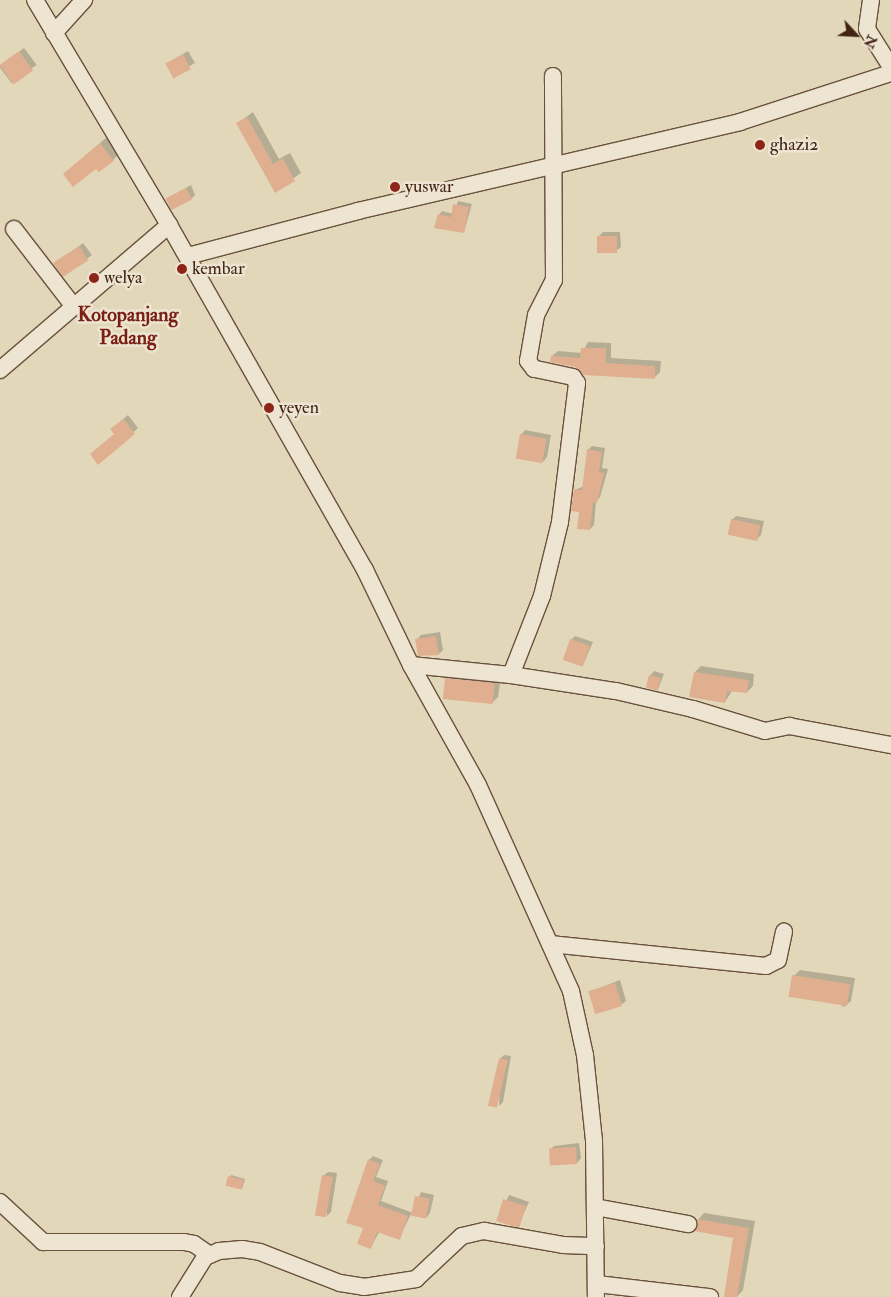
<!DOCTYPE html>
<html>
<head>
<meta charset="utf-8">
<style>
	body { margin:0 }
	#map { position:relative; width:891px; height:1297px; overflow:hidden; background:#e3d7b9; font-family:"IM FELL Double Pica",serif }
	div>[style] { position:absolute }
	.shadow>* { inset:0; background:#0003; transform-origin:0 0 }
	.building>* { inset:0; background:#dfaf90; transform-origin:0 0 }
	.roads { filter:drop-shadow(1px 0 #6a513c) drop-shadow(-1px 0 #6a513c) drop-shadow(0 1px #6a513c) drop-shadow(0 -1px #6a513c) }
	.minor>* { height:16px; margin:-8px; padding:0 8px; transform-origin:8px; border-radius:8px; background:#ede5d2 }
	.dots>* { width:14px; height:14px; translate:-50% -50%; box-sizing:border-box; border:2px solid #ede5d2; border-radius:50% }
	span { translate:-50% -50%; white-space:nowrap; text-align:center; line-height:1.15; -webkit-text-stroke:5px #ede5d2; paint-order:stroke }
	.poi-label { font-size:18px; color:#422413 }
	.left { translate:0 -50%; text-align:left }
	.quarter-label { font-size:20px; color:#7a1f14; font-weight:700 }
	.north { position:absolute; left:831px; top:10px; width:50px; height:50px; -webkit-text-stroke:4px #ede5d2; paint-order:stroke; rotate:115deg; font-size:14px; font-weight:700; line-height:20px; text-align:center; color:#422413 }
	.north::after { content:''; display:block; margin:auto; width:18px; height:22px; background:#422413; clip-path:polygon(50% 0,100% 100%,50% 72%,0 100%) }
</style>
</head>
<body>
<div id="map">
	<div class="shadow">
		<i style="left:24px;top:48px;width:21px;height:31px;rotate:53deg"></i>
		<i style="left:188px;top:51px;width:14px;height:24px;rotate:60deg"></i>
		<i style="clip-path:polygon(253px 112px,279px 159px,290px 153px,301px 173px,275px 191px,238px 123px)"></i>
		<i style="clip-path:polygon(107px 137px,119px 154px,113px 160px,64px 174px)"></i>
		<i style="clip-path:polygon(191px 185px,195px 195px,191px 199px,166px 199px)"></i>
		<i style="clip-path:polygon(458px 201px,472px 204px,464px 232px,439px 215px,442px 211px,453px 214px)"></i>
		<i style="clip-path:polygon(603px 232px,620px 232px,621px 247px,616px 251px,599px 236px)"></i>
		<i style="clip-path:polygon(83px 243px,92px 255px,64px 276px,60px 261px)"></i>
		<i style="clip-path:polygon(588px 342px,611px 343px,611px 358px,661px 361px,660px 372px,654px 378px,576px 366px,552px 356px,558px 351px,582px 353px)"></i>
		<i style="clip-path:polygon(128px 415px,138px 428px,98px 463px,115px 434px,116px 425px)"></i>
		<i style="clip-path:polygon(525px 430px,551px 435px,547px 457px,543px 462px,521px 435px)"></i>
		<i style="clip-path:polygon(592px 446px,605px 448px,602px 468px,608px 469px,600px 497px,596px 502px,594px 525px,590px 529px,575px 490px,584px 486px,588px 450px)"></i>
		<i style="clip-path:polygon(736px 516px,764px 521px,761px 535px,757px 539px,732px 520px)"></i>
		<i style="clip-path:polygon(440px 632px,443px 650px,439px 654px,419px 654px,417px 640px,421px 635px)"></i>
		<i style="clip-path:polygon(575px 636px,593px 642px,583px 665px,571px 640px)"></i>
		<i style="clip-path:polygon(701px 666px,754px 674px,753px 686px,747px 692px,732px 691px,725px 702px,695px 672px)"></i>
		<i style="clip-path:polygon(654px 671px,664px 674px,658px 689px,650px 676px)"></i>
		<i style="clip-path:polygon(453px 672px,501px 677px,498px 697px,491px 704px,446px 679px)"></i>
		<i style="clip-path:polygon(800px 970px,855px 978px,851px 1001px,844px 1007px,794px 976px)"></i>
		<i style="clip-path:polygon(620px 980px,626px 1001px,621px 1005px,589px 992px)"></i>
		<i style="clip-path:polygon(504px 1055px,511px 1056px,503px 1102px,499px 1106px,500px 1059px)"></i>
		<i style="clip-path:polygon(579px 1143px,581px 1158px,577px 1163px,550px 1150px,554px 1146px)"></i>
		<i style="clip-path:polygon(373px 1156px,383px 1160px,376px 1177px,388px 1181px,381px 1201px,413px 1213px,421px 1192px,434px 1195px,430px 1213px,426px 1218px,411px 1214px,399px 1239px,379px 1232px,371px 1247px,365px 1227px,369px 1160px)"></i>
		<i style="clip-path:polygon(328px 1172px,337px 1173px,331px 1212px,327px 1216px,323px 1176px)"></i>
		<i style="clip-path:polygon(231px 1175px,245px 1179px,242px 1189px,230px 1177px)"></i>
		<i style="clip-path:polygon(509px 1195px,529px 1202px,518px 1226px,498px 1220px)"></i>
		<i style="clip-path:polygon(704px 1213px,755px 1221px,743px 1290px,737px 1297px,735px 1237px,698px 1220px)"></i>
	</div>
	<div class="building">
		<i style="left:19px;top:51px;width:24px;height:24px;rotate:54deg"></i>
		<i style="left:183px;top:54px;width:17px;height:20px;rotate:62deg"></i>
		<i style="clip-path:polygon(247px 117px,273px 164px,283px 158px,295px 181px,275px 193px,236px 123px)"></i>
		<i style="clip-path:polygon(100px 143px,114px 161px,99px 172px,96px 169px,73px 187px,63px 174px)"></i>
		<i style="left:186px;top:188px;width:13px;height:23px;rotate:63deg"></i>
		<i style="clip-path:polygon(453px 204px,469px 207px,464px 233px,434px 228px,438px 214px,451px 217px)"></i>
		<i style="left:597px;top:236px;width:20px;height:17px"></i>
		<i style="left:79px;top:246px;width:17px;height:31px;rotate:57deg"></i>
		<i style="clip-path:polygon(581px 348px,606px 348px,606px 363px,655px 366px,655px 379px,584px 375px,575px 367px,550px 362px,551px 356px,580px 358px)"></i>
		<i style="clip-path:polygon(124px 419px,135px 434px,98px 465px,90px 454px,114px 434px,110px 429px)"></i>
		<i style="left:520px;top:434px;width:27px;height:25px;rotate:10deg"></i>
		<i style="clip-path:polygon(587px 449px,602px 452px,599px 472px,604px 473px,597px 503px,593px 502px,590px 530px,577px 529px,579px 512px,571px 511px,574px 489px,582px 490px)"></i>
		<i style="left:731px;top:519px;width:30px;height:16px;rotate:12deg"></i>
		<i style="clip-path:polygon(436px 636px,439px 655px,418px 656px,415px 639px)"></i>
		<i style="left:570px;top:639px;width:21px;height:22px;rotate:19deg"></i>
		<i style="clip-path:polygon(694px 672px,749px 680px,747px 693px,727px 691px,725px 703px,689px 697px)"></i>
		<i style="left:649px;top:675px;width:12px;height:13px;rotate:14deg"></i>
		<i style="left:445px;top:678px;width:50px;height:21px;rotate:6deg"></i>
		<i style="left:792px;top:975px;width:59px;height:22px;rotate:9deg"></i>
		<i style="left:615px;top:983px;width:24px;height:28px;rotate:73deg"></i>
		<i style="left:499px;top:1058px;width:9px;height:49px;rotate:13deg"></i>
		<i style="left:576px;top:1147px;width:17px;height:27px;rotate:87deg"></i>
		<i style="clip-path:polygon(368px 1159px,380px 1164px,373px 1181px,385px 1186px,378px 1205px,408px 1216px,400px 1240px,377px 1232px,371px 1249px,357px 1244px,363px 1228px,346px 1223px)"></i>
		<i style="left:322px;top:1175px;width:11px;height:41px;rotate:10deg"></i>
		<i style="left:228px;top:1176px;width:16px;height:10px;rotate:14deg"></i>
		<i style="left:415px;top:1196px;width:15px;height:20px;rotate:11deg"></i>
		<i style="left:503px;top:1199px;width:24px;height:23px;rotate:17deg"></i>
		<i style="clip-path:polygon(697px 1219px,749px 1228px,737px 1297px,724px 1297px,733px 1238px,694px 1231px)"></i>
	</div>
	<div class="roads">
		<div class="minor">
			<i style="left:35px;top:0;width:262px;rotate:59.2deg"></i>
			<i style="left:871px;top:0;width:29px;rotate:98deg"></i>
			<i style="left:867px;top:29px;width:45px;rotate:57.7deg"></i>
			<i style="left:54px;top:33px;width:45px;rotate:-47.7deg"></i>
			<i style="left:14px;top:229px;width:98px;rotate:52.4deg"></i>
			<i style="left:188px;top:256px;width:176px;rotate:-14.8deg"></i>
			<i style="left:358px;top:211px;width:392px;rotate:-13.1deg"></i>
			<i style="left:740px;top:122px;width:159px;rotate:-18deg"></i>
			<i style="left:0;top:370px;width:223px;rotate:-40.6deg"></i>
			<i style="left:169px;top:225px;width:397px;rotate:60.4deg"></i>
			<i style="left:365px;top:570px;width:106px;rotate:64.2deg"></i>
			<i style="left:411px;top:665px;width:137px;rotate:60.8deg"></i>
			<i style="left:478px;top:785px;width:226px;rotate:65.7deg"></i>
			<i style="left:571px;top:991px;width:66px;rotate:77.7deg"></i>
			<i style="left:585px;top:1055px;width:85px;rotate:84deg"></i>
			<i style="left:594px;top:1140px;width:157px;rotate:89.3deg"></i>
			<i style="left:411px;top:665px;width:100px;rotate:5.7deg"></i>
			<i style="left:511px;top:675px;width:85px;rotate:-68.6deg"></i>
			<i style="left:542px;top:596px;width:76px;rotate:-76.3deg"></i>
			<i style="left:560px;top:522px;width:140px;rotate:-83deg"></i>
			<i style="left:577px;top:383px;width:7px;rotate:-124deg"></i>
			<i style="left:573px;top:377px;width:40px;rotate:-168deg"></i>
			<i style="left:534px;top:369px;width:10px;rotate:-127deg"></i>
			<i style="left:528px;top:361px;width:47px;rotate:-80.1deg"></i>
			<i style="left:536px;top:315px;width:39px;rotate:-63deg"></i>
			<i style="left:554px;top:280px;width:204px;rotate:-90.3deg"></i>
			<i style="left:511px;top:675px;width:106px;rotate:8.7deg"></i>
			<i style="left:616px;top:691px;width:79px;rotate:13.2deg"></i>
			<i style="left:693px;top:709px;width:75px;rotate:17deg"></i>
			<i style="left:765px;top:731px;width:25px;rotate:-12deg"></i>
			<i style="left:789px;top:726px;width:104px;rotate:10.6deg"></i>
			<i style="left:550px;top:944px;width:217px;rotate:5.8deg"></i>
			<i style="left:766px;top:966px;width:13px;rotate:-27deg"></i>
			<i style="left:778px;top:960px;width:29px;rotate:-78deg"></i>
			<i style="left:0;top:1202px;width:59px;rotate:42.9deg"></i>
			<i style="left:43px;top:1242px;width:141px"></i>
			<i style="left:184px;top:1242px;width:10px;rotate:11deg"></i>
			<i style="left:194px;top:1244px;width:19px;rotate:35deg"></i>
			<i style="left:595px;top:1207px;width:95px;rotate:10.4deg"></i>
			<i style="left:597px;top:1284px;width:114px;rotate:6.6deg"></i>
			<i style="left:180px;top:1297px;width:47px;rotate:-58deg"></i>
			<i style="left:205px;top:1257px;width:15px;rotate:-23deg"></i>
			<i style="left:219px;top:1251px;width:23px;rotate:-5deg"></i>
			<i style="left:242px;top:1249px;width:18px;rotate:9deg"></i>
			<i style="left:260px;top:1252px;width:86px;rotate:21.2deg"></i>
			<i style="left:340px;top:1283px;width:24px;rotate:9deg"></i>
			<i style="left:364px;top:1287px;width:53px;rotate:-8.7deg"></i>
			<i style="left:416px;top:1279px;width:63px;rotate:-43.1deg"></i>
			<i style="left:462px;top:1236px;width:23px;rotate:-13deg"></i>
			<i style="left:484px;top:1231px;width:80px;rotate:10deg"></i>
			<i style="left:563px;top:1245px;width:33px;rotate:2deg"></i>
		</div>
	</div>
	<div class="dots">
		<i style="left:760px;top:145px;background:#8f2418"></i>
		<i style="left:395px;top:187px;background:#8f2418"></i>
		<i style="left:182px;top:269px;background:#8f2418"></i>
		<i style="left:94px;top:278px;background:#8f2418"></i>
		<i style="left:269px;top:408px;background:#8f2418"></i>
	</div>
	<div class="poi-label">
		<span class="left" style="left:770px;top:145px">ghazi2</span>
		<span class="left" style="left:405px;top:187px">yuswar</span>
		<span class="left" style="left:192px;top:269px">kembar</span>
		<span class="left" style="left:104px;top:278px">welya</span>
		<span class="left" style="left:279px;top:408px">yeyen</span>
	</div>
	<div class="quarter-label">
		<span style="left:128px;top:326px">Kotopanjang<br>Padang</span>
	</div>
	<div class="north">N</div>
</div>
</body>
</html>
